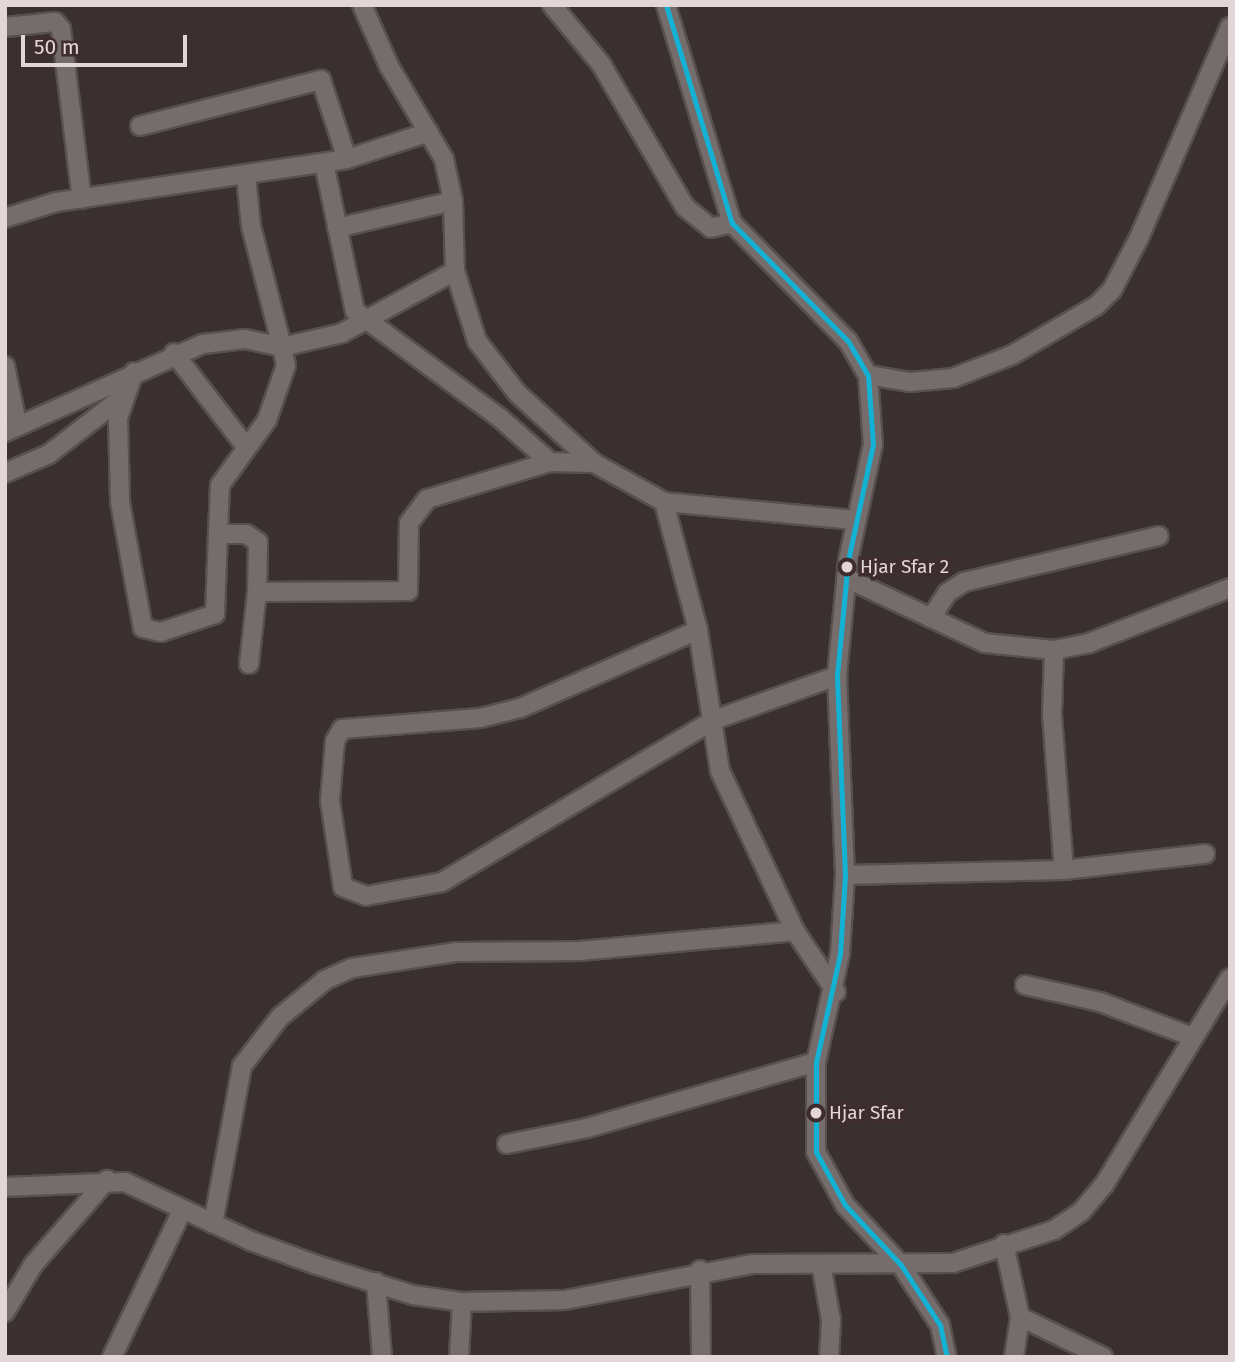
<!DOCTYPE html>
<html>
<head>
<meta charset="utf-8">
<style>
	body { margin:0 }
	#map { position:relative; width:1235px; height:1362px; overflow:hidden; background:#3b3031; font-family:"Fira Sans",sans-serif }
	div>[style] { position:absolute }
	.roads { filter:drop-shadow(2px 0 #584f4f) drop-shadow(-2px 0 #584f4f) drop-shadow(0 2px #584f4f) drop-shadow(0 -2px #584f4f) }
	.minor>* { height:18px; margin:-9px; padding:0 9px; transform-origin:9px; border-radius:9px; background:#756c6c }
	.bus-1>* { height:5px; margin:-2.5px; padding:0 2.5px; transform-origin:2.5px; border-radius:2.5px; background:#13b2d5 }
	.dots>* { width:19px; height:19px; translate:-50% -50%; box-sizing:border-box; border:4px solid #3f2c2d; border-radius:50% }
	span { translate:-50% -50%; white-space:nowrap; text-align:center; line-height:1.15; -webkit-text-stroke:7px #3f2c2d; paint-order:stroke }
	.bus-label { font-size:19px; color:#e3d6d7 }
	.left { translate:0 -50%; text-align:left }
	.frame { position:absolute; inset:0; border:7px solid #e3d6d7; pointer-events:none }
	.scale { position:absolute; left:21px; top:35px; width:166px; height:32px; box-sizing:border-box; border:4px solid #e3d6d7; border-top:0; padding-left:9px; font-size:21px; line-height:24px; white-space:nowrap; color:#e3d6d7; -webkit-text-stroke:5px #3f2c2d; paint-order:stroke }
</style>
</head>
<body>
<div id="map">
	<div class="roads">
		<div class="minor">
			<i style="left:362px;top:5px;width:67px;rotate:66.1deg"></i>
			<i style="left:389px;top:66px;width:108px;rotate:59.4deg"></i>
			<i style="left:444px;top:159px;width:43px;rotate:77.9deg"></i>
			<i style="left:453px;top:201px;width:70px;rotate:88.4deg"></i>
			<i style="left:455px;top:271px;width:73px;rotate:72.6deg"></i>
			<i style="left:477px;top:341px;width:66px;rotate:52.4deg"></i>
			<i style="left:517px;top:393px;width:104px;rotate:42.3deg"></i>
			<i style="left:594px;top:463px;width:80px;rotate:29.1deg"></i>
			<i style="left:552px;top:5px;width:77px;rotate:50.3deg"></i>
			<i style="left:601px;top:64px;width:166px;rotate:59.6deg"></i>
			<i style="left:685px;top:207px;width:33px;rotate:39deg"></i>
			<i style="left:711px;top:228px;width:22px;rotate:-13deg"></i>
			<i style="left:666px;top:5px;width:228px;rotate:73.2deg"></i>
			<i style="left:732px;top:223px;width:165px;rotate:45.5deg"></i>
			<i style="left:848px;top:341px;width:39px;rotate:60deg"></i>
			<i style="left:868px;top:375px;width:69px;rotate:85.9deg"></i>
			<i style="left:873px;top:444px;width:120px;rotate:102.1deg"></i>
			<i style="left:848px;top:561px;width:116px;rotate:95.5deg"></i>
			<i style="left:837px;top:676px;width:199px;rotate:87.7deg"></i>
			<i style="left:845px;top:875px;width:79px;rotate:93.6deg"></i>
			<i style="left:840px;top:954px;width:111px;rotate:102.5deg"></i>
			<i style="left:816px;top:1062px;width:90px;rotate:90deg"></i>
			<i style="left:816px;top:1152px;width:60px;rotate:61.3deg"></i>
			<i style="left:845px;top:1205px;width:82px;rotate:47deg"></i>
			<i style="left:901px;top:1265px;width:72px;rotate:57deg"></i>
			<i style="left:940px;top:1325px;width:33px;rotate:78deg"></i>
			<i style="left:5px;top:27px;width:50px;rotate:-5.7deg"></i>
			<i style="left:55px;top:22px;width:9px;rotate:49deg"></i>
			<i style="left:61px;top:29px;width:171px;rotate:83deg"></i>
			<i style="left:140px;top:126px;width:187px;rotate:-14.3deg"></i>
			<i style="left:321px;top:80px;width:83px;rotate:71.8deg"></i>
			<i style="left:324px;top:163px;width:151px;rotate:78.2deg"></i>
			<i style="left:355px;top:311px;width:180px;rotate:36.4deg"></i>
			<i style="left:500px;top:418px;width:67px;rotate:41.3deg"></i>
			<i style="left:246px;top:176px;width:50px;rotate:84.3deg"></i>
			<i style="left:251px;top:226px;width:125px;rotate:75.6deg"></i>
			<i style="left:5px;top:218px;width:53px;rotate:-17.4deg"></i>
			<i style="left:56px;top:202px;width:294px;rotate:-8.4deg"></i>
			<i style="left:347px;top:159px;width:86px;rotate:-18.2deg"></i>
			<i style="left:337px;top:228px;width:119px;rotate:-13.1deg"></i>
			<i style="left:174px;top:353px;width:118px;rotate:52.5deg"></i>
			<i style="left:5px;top:366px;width:58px;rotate:78.1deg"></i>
			<i style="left:134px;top:372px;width:49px;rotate:109.2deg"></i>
			<i style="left:118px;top:418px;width:84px;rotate:88.6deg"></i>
			<i style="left:120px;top:502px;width:128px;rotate:79.7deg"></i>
			<i style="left:143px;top:628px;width:18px;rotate:13deg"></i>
			<i style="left:161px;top:632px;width:57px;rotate:-18.4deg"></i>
			<i style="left:215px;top:614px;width:80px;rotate:-87.9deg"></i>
			<i style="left:218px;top:534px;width:28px"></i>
			<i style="left:246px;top:534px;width:14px;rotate:34deg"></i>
			<i style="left:258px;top:542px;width:50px;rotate:91.1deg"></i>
			<i style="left:868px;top:375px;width:43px;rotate:9.5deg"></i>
			<i style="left:910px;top:382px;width:43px;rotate:-5.3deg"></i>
			<i style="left:953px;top:378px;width:63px;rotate:-21.3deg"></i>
			<i style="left:1012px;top:355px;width:97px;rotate:-30.3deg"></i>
			<i style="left:1096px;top:306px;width:23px;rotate:-45deg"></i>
			<i style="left:1112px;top:290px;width:59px;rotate:-62.6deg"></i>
			<i style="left:1139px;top:238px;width:230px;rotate:-66.7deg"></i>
			<i style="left:5px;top:432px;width:217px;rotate:-24deg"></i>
			<i style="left:203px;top:344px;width:42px;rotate:-6.8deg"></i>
			<i style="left:245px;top:339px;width:38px;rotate:12deg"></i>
			<i style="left:5px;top:473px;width:48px;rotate:-23.4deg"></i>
			<i style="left:49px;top:454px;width:95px;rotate:-37.7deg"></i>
			<i style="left:218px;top:534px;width:49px;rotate:-87.7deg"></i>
			<i style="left:220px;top:485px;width:80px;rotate:-54.1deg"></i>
			<i style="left:267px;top:420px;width:58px;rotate:-70.9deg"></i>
			<i style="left:286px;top:365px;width:18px;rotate:-103deg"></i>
			<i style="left:282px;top:347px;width:62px;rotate:-13.1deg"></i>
			<i style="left:342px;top:333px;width:129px;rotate:-28.8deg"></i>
			<i style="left:846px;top:578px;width:153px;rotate:25.1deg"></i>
			<i style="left:985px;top:643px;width:69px;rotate:5.8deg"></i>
			<i style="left:1054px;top:650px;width:36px;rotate:-11deg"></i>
			<i style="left:1089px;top:643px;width:151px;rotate:-21.3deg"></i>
			<i style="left:931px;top:618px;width:30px;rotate:-57deg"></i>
			<i style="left:947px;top:593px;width:20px;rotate:-33deg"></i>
			<i style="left:964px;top:582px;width:200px;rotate:-13.3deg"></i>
			<i style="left:698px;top:630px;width:194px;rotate:156.3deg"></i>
			<i style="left:520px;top:708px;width:41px;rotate:166deg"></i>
			<i style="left:480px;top:718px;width:138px;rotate:175.4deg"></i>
			<i style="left:342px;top:729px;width:14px;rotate:120deg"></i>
			<i style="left:335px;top:741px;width:60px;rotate:94.8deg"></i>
			<i style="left:330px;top:801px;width:87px;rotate:81.4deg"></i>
			<i style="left:343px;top:887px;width:25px;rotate:21deg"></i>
			<i style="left:366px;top:896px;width:77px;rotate:-10.4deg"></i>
			<i style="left:442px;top:882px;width:317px;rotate:-30.8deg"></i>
			<i style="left:714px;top:720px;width:131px;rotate:-19.7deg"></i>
			<i style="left:1054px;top:650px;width:65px;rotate:91.8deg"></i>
			<i style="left:1052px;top:715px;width:155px;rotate:85.6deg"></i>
			<i style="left:249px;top:664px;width:72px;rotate:-83.7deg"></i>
			<i style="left:257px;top:592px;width:151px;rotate:-0.4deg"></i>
			<i style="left:408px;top:591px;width:68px;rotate:-89.2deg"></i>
			<i style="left:409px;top:523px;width:30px;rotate:-53deg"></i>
			<i style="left:427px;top:499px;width:128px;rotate:-16.7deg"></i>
			<i style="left:550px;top:462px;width:44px;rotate:1.3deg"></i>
			<i style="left:845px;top:875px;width:219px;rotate:-1.3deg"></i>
			<i style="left:1064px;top:870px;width:142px;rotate:-6.5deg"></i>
			<i style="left:1025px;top:985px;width:77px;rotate:12.8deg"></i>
			<i style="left:1100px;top:1002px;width:96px;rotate:20.7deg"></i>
			<i style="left:836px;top:992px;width:73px;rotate:-123.9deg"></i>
			<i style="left:795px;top:931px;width:177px;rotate:-115.1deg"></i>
			<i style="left:720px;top:771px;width:143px;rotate:-98.9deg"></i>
			<i style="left:698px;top:630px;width:132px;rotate:-104.9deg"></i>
			<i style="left:664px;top:502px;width:193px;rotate:5.4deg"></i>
			<i style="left:507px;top:1144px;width:82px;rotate:-11.3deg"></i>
			<i style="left:587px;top:1128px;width:238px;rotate:-16.1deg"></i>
			<i style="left:5px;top:1187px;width:120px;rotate:-2.4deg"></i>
			<i style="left:125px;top:1182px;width:139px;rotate:25.1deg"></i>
			<i style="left:251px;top:1241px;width:70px;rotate:20deg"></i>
			<i style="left:317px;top:1265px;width:101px;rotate:17.4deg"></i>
			<i style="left:413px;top:1295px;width:49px;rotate:8.1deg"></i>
			<i style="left:462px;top:1302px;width:103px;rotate:-1.1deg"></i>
			<i style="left:565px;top:1300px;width:190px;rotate:-10.9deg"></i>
			<i style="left:752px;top:1264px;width:201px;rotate:-0.3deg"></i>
			<i style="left:953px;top:1263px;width:106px;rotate:-18.1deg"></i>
			<i style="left:1054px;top:1230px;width:32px;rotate:-34deg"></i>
			<i style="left:1081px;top:1212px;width:35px;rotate:-50deg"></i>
			<i style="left:1104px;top:1185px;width:242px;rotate:-58.7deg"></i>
			<i style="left:213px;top:1224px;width:161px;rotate:-79.6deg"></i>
			<i style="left:242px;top:1066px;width:62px;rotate:-52.2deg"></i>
			<i style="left:280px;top:1017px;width:58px;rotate:-39.4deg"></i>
			<i style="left:325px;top:980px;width:30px;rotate:-24deg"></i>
			<i style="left:352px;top:968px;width:106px;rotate:-8.7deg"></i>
			<i style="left:457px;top:952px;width:123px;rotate:-0.5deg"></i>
			<i style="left:580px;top:951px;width:216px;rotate:-5.3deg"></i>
			<i style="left:1004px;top:1244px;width:75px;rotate:77.6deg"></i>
			<i style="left:1020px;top:1317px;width:40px;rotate:98.5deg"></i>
			<i style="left:821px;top:1264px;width:57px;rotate:79.9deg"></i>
			<i style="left:831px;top:1320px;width:37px;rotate:93deg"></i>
			<i style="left:700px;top:1270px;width:87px;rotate:89.3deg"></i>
			<i style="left:376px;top:1282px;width:75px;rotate:85.4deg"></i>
			<i style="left:5px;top:1312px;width:55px;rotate:-59.2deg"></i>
			<i style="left:33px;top:1265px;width:113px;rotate:-49deg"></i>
			<i style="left:1020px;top:1317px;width:92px;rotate:25.7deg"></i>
			<i style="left:112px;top:1357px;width:162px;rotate:-64.4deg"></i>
			<i style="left:459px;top:1357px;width:55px;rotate:-86.9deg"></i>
		</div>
	</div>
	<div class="bus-1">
		<i style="left:666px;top:5px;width:228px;rotate:73.2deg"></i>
		<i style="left:732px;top:223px;width:165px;rotate:45.5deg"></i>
		<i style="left:848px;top:341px;width:39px;rotate:60deg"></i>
		<i style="left:868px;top:375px;width:69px;rotate:85.9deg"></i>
		<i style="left:873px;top:444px;width:120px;rotate:102.1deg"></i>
		<i style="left:848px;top:561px;width:116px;rotate:95.5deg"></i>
		<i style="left:837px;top:676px;width:199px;rotate:87.7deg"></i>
		<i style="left:845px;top:875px;width:79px;rotate:93.6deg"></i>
		<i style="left:840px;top:954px;width:111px;rotate:102.5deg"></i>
		<i style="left:816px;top:1062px;width:90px;rotate:90deg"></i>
		<i style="left:816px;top:1152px;width:60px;rotate:61.3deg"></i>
		<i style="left:845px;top:1205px;width:82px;rotate:47deg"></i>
		<i style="left:901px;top:1265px;width:72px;rotate:57deg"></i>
		<i style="left:940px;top:1325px;width:33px;rotate:78deg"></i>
	</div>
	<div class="dots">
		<i style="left:847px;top:567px;background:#e3d6d7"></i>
		<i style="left:816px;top:1113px;background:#e3d6d7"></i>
	</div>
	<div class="bus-label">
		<span class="left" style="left:860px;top:567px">Hjar Sfar 2</span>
		<span class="left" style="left:829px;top:1113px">Hjar Sfar</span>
	</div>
	<div class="frame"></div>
	<div class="scale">50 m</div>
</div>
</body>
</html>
